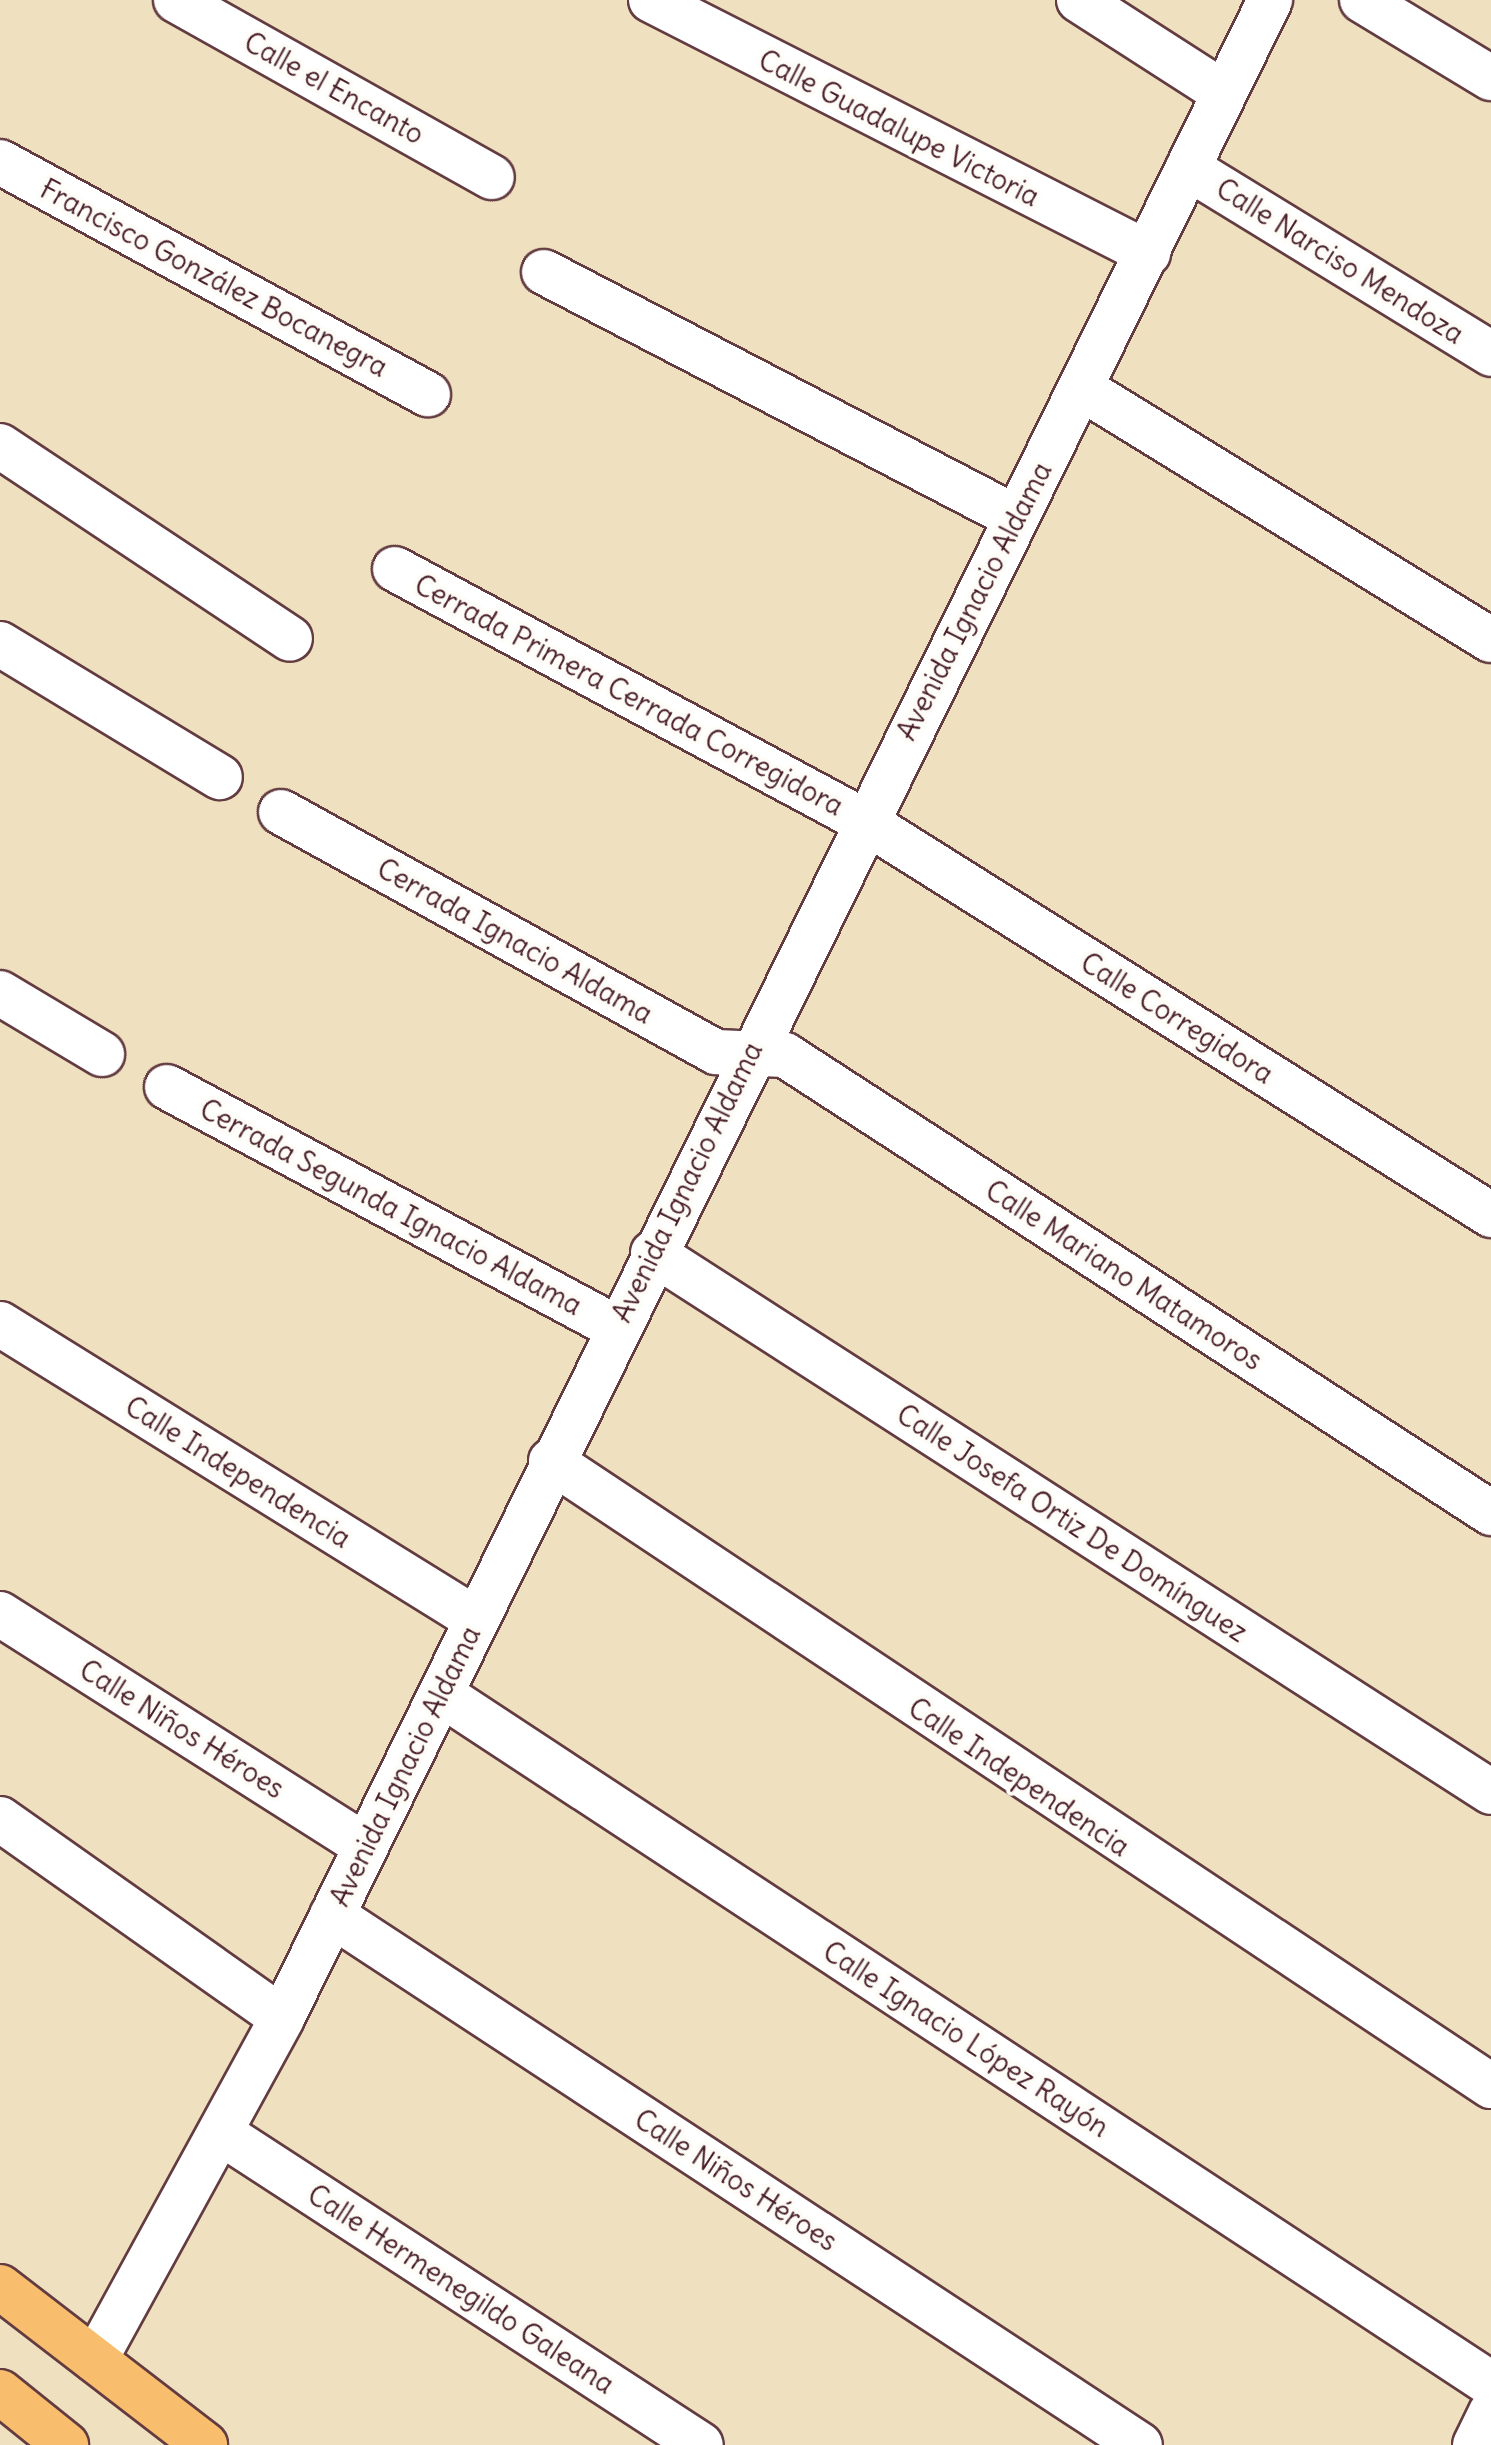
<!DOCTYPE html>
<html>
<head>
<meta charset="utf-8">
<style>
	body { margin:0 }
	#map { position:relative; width:1491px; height:2445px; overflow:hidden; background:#efe1c0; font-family:Delius,sans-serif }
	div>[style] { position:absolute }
	.roads { filter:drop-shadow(2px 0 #633c41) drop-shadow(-2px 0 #633c41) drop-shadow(0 2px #633c41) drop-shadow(0 -2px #633c41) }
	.minor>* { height:44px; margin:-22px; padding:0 22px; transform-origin:22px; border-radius:22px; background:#fff }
	.major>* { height:44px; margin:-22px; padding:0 22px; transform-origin:22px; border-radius:22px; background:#f9be6d }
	span { translate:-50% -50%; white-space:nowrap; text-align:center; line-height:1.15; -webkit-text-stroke:8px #fdfcf7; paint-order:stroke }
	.street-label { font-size:28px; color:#4a1f2b }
</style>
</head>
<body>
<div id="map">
	<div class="roads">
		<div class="minor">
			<i style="left:176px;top:0;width:362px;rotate:29.3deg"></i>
			<i style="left:651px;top:0;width:558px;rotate:26.98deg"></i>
			<i style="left:1079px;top:0;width:172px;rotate:32.7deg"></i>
			<i style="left:1362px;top:0;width:151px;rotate:31.2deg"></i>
			<i style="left:0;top:162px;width:487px;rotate:28.5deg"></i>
			<i style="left:1188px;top:168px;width:356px;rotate:31.5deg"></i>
			<i style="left:544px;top:272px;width:531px;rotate:27.48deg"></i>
			<i style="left:1081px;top:388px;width:481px;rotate:31.6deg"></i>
			<i style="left:0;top:446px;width:348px;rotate:33.6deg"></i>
			<i style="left:395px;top:569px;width:532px;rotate:28.25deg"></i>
			<i style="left:864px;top:821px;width:741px;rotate:32.14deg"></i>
			<i style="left:0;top:644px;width:257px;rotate:31.2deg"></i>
			<i style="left:281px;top:812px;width:497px;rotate:28.9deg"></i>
			<i style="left:716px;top:1052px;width:69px;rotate:2.5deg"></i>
			<i style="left:785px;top:1055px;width:842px;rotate:32.97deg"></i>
			<i style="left:0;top:993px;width:119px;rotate:30.9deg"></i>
			<i style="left:167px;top:1087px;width:508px;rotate:28.18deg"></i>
			<i style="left:653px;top:1253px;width:996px;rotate:32.75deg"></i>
			<i style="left:0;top:1324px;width:561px;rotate:31.82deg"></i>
			<i style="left:551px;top:1461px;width:1129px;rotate:33.62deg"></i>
			<i style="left:0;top:1614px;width:431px;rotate:32.4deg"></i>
			<i style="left:441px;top:1694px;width:1256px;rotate:33.31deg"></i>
			<i style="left:0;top:1819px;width:345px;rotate:35.2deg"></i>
			<i style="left:332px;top:1915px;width:966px;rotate:33.26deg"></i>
			<i style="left:221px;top:2133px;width:572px;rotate:33.02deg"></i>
			<i style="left:95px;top:2360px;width:390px;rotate:-61.3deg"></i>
			<i style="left:282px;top:2018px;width:2247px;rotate:-63.91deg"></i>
			<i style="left:1475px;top:2445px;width:37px;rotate:-64deg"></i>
		</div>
		<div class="major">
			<i style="left:0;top:2287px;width:259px;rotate:37.6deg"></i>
			<i style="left:0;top:2392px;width:85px;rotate:38.8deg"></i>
		</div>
	</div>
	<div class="street-label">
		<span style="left:334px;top:88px;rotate:29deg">Calle el Encanto</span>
		<span style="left:899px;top:128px;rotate:27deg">Calle Guadalupe Victoria</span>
		<span style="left:1340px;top:261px;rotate:32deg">Calle Narciso Mendoza</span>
		<span style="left:214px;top:278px;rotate:28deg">Francisco González Bocanegra</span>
		<span style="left:974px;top:601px;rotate:-63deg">Avenida Ignacio Aldama</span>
		<span style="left:629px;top:695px;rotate:28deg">Cerrada Primera Cerrada Corregidora</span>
		<span style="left:515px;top:941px;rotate:29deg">Cerrada Ignacio Aldama</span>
		<span style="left:1177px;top:1018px;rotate:32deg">Calle Corregidora</span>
		<span style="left:687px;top:1182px;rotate:-64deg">Avenida Ignacio Aldama</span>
		<span style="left:391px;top:1207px;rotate:28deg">Cerrada Segunda Ignacio Aldama</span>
		<span style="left:1124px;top:1275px;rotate:33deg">Calle Mariano Matamoros</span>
		<span style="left:238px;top:1472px;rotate:32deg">Calle Independencia</span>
		<span style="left:1072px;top:1523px;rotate:33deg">Calle Josefa Ortiz De Domínguez</span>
		<span style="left:182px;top:1729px;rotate:32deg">Calle Niños Héroes</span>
		<span style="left:405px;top:1766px;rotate:-64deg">Avenida Ignacio Aldama</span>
		<span style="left:1019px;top:1777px;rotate:34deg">Calle Independencia</span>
		<span style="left:966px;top:2039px;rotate:33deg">Calle Ignacio López Rayón</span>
		<span style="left:736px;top:2180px;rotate:33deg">Calle Niños Héroes</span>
		<span style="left:461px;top:2289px;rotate:33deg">Calle Hermenegildo Galeana</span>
	</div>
</div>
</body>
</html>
